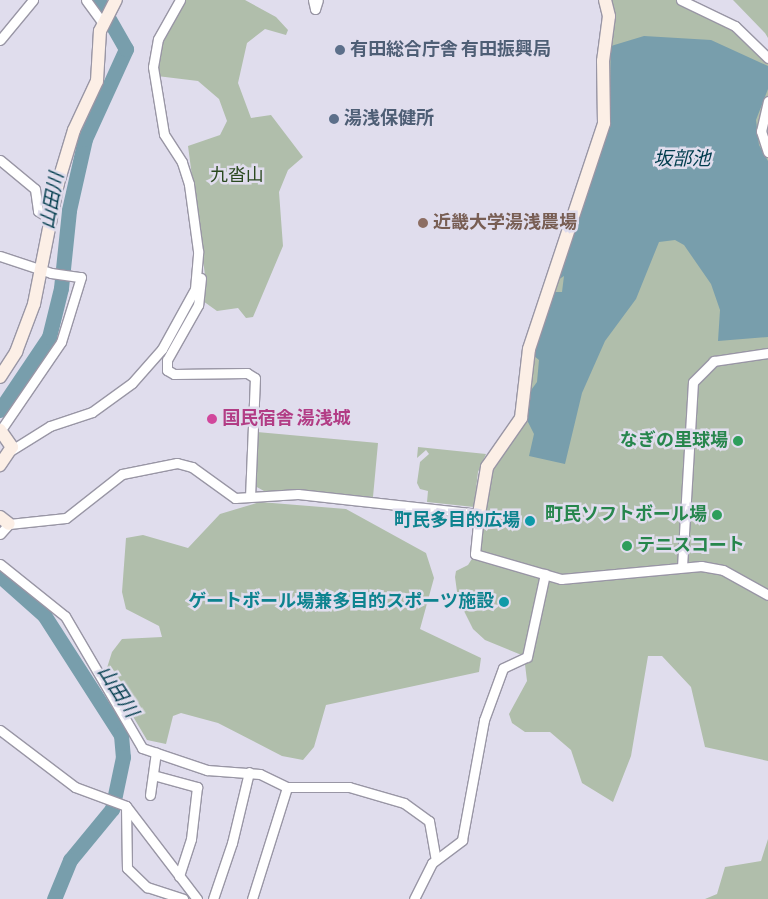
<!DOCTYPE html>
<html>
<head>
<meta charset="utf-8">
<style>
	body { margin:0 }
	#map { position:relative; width:768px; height:899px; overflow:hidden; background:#e0dded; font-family:"Sofia Sans Condensed","Noto Sans JP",sans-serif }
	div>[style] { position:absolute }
	.green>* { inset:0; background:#b0beab }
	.water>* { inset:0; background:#789eac }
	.river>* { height:15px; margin:-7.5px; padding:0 7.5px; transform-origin:7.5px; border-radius:7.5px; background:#789eac }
	.roads { filter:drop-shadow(1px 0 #9996a5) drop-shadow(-1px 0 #9996a5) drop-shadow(0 1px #9996a5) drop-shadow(0 -1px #9996a5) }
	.street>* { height:9px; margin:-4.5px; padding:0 4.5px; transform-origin:4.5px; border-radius:4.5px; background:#fff }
	.secondary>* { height:12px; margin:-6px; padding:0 6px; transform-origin:6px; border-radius:6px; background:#fcefe6 }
	.dots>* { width:14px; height:14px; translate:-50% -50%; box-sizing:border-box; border:2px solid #e0dded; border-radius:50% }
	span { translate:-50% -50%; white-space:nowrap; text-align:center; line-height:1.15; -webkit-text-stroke:5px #e0dded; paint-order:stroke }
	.service-label { font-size:18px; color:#4e5e75; font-weight:700 }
	.left { translate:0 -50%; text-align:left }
	.park-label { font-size:18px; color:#2b4a20 }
	.education-label { font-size:18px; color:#785e54; font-weight:700 }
	.hotel-label { font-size:18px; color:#b23c85; font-weight:700 }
	.leisure-label { font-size:18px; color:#27864d; font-weight:700 }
	.right { translate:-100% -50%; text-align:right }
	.culture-label { font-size:18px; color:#0d838f; font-weight:700 }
	.water-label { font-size:19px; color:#013c4d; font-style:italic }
</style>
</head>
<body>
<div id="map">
	<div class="green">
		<i style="clip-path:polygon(185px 0,245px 0,276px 17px,288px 30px,286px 35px,265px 29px,247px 43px,238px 83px,251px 118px,271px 115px,303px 157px,288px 170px,279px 192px,283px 246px,253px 317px,246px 318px,238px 308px,217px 311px,203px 301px,205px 275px,188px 146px,220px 135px,227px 121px,219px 99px,198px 81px,157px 76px,160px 41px)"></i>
		<i style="clip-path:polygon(605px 0,681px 0,709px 11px,768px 58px,768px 101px,763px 115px,768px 152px,768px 761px,705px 747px,691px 687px,662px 656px,648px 656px,631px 756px,613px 802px,582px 783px,571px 750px,550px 732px,525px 732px,512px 723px,509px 714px,527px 681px,524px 656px,485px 640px,473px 629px,458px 599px,455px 577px,456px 571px,468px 565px,475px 554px,485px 474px,508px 442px,604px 123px)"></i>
		<i style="clip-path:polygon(733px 0,768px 0,768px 38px,765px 33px)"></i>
		<i style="clip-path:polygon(257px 432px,378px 443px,373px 497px,264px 491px,253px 485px)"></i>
		<i style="clip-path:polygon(418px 447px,486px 454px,478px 472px,474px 507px,427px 502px,428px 491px,420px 489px,417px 483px,420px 462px,429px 454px,426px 450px,417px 458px)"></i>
		<i style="clip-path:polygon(260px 502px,346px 509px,426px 553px,434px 578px,420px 629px,481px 658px,479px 672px,326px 705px,314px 747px,303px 760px,282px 756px,218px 723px,181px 713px,173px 716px,166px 744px,147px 740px,106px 671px,112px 652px,122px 639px,162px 637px,159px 626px,126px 609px,122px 592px,126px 538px,143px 535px,188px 548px,220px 514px)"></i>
		<i style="clip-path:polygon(768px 839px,768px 899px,705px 899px,717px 894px,725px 867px,761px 861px)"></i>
	</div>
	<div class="water">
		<i style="clip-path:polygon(644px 36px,711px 40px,768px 66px,768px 89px,756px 120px,759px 145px,768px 161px,768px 337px,718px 341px,720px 310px,711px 284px,684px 245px,675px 240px,659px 242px,636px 299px,605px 341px,582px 393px,565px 464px,529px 456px,534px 434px,527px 420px,529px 393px,537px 382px,539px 360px,533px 355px,555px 292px,562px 292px,564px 276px,558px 280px,609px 128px,611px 46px)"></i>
	</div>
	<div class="river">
		<i style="left:0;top:410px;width:88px;rotate:-56.1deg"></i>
		<i style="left:49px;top:337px;width:50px;rotate:-76.2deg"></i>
		<i style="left:61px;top:288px;width:78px;rotate:-84.1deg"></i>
		<i style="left:69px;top:210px;width:73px;rotate:-77.3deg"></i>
		<i style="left:85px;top:139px;width:99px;rotate:-65.5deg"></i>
		<i style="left:126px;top:49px;width:56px;rotate:-119.7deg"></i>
		<i style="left:0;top:576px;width:59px;rotate:41.6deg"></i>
		<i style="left:44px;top:615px;width:143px;rotate:57.3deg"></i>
		<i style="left:121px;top:735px;width:22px;rotate:85deg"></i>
		<i style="left:123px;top:757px;width:53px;rotate:101.9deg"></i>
		<i style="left:112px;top:809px;width:66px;rotate:129.5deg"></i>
		<i style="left:70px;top:860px;width:42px;rotate:112.3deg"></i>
	</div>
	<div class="roads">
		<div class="street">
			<i style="left:86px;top:0;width:29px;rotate:54deg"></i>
			<i style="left:313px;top:0;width:9px;rotate:77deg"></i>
			<i style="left:315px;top:9px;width:9px;rotate:-72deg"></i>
			<i style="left:681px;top:0;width:60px;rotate:25.7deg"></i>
			<i style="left:735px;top:26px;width:46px;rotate:44.1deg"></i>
			<i style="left:0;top:40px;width:52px;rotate:-50.5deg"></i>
			<i style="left:768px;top:101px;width:31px;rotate:103deg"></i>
			<i style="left:761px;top:131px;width:22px;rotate:72deg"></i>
			<i style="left:0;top:160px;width:45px;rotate:39.6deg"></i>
			<i style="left:35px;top:189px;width:22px;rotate:82deg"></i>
			<i style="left:38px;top:211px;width:13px;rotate:32deg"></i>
			<i style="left:0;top:256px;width:54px;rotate:18.4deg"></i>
			<i style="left:51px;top:273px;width:30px;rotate:8deg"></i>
			<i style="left:81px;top:277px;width:68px;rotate:107.1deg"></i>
			<i style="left:61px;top:342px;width:108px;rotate:124.4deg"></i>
			<i style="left:201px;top:278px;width:27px;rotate:96deg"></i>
			<i style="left:198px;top:305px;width:63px;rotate:119.4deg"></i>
			<i style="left:167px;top:360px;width:10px;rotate:90deg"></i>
			<i style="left:167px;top:370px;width:8px;rotate:30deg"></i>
			<i style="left:174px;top:374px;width:73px;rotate:-0.8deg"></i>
			<i style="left:247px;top:373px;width:9px;rotate:32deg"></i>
			<i style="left:255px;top:378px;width:118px;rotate:92.4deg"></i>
			<i style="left:10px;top:451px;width:47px;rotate:-32deg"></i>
			<i style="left:50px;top:426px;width:44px;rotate:-18.4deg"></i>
			<i style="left:92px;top:412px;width:49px;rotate:-35.9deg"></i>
			<i style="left:132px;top:383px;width:45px;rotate:-48.6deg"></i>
			<i style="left:162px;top:349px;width:68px;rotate:-61.2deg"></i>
			<i style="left:195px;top:289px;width:38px;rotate:-85deg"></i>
			<i style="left:198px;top:251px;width:68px;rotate:-97.7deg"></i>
			<i style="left:189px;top:184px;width:23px;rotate:-108deg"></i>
			<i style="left:182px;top:162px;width:33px;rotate:-123deg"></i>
			<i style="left:164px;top:134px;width:68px;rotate:-99.3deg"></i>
			<i style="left:153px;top:67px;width:28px;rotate:-80deg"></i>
			<i style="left:158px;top:39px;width:45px;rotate:-60.6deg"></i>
			<i style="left:0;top:534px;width:13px;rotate:-48deg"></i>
			<i style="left:9px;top:524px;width:57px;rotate:-6deg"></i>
			<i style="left:66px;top:518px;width:71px;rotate:-38.2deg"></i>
			<i style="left:122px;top:474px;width:56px;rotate:-11.3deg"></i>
			<i style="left:177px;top:463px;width:16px;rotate:15deg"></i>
			<i style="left:192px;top:467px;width:53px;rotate:35.8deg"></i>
			<i style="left:235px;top:498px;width:63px;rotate:-3.6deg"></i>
			<i style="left:298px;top:494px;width:182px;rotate:6.3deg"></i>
			<i style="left:479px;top:514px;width:40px;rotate:95.7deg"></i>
			<i style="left:475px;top:554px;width:90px;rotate:16.2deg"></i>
			<i style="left:561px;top:579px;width:141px;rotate:-5.3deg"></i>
			<i style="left:701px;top:566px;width:22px;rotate:10deg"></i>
			<i style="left:723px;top:570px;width:51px;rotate:29.1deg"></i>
			<i style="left:0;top:564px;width:83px;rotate:38.7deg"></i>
			<i style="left:65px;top:616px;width:153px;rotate:59.7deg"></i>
			<i style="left:142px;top:748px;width:69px;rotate:18.7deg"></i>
			<i style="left:207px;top:770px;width:53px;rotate:4.3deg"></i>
			<i style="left:260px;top:774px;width:30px;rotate:26deg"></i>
			<i style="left:287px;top:787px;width:62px"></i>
			<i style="left:349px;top:787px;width:57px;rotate:16.2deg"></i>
			<i style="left:404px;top:803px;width:31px;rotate:36deg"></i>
			<i style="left:429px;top:821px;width:39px;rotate:80deg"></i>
			<i style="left:682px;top:567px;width:185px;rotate:-86.6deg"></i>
			<i style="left:693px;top:382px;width:30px;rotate:-45deg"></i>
			<i style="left:714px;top:361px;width:55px;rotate:-8.4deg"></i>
			<i style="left:0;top:730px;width:94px;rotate:37.2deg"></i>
			<i style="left:75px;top:787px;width:54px;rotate:20.4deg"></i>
			<i style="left:126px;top:806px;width:117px;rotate:52.6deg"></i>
			<i style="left:153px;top:775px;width:46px;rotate:15.3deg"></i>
			<i style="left:197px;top:787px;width:52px;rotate:96.6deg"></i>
			<i style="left:191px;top:839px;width:39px;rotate:108deg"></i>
			<i style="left:150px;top:795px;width:43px;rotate:-82.1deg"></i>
			<i style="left:126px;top:806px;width:62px;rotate:89.1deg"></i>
			<i style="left:127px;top:868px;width:28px;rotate:44deg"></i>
			<i style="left:147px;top:887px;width:38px;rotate:18deg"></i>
			<i style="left:213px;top:899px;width:59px;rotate:-71.3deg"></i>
			<i style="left:232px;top:843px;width:73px;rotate:-76.5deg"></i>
			<i style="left:252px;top:899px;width:117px;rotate:-72.6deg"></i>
			<i style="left:414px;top:899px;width:40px;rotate:-63.4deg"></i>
			<i style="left:432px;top:863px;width:38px;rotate:-37deg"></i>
			<i style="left:462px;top:840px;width:122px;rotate:-79.6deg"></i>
			<i style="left:484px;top:720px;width:55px;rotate:-69.9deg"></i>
			<i style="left:503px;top:668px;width:26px;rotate:-25deg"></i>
			<i style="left:527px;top:657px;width:85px;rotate:-77.8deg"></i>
		</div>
		<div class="secondary">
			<i style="left:0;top:377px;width:30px;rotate:-57deg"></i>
			<i style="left:16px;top:352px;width:51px;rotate:-69.4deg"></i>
			<i style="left:34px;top:304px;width:123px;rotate:-78.8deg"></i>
			<i style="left:58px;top:183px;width:55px;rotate:-73.2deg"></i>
			<i style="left:74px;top:130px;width:54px;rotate:-64.9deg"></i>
			<i style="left:97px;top:81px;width:50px;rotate:-86.6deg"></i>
			<i style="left:100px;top:31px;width:35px;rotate:-63deg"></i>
			<i style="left:0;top:430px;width:21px;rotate:55deg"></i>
			<i style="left:12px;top:447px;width:22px;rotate:124deg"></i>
			<i style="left:479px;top:514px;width:48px;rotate:-80.3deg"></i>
			<i style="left:487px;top:467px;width:60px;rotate:-55.2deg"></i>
			<i style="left:521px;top:418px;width:69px;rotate:-83.4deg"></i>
			<i style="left:529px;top:349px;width:238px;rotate:-71.6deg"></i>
			<i style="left:604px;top:123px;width:62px;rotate:-90.9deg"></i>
			<i style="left:603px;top:61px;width:45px;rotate:-82.4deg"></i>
			<i style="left:609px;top:16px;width:16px;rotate:-104deg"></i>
			<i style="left:0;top:517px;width:11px;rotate:38deg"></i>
		</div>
	</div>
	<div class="dots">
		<i style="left:340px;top:50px;background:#5c6f8a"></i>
		<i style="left:334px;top:119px;background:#5c6f8a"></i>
		<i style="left:423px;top:223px;background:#8d6e63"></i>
		<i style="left:212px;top:419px;background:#d1479c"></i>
		<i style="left:738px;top:441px;background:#2e9e5b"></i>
		<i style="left:717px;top:515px;background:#2e9e5b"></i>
		<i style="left:530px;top:521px;background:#0f9aa8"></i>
		<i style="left:627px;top:546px;background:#2e9e5b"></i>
		<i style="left:504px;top:602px;background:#0f9aa8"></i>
	</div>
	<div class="service-label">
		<span class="left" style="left:350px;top:50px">有田総合庁舎 有田振興局</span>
		<span class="left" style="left:344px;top:119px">湯浅保健所</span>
	</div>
	<div class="park-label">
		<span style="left:237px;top:176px">九沓山</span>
	</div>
	<div class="education-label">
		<span class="left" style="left:433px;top:223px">近畿大学湯浅農場</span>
	</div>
	<div class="hotel-label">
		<span class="left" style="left:222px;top:419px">国民宿舎 湯浅城</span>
	</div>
	<div class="leisure-label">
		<span class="right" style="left:728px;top:441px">なぎの里球場</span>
		<span class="right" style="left:707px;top:515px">町民ソフトボール場</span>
		<span class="left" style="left:637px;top:546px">テニスコート</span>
	</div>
	<div class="culture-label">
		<span class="right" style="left:520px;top:521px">町民多目的広場</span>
		<span class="right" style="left:494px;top:602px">ゲートボール場兼多目的スポーツ施設</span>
	</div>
	<div class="water-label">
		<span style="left:682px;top:160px">坂部池</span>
		<span style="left:53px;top:201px;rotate:-80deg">山田川</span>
		<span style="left:117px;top:692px;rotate:57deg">山田川</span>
	</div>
</div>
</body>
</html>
